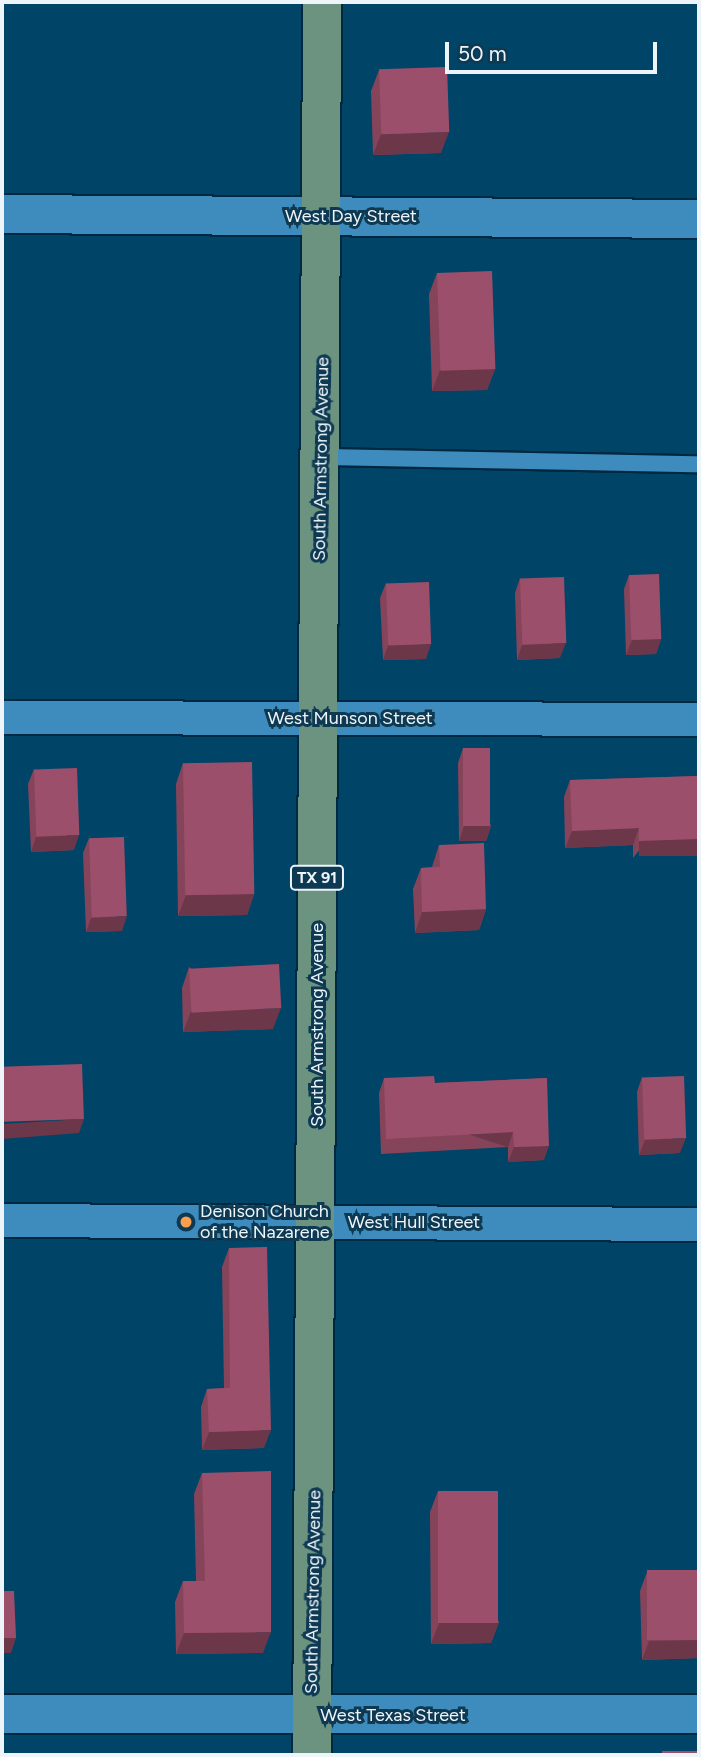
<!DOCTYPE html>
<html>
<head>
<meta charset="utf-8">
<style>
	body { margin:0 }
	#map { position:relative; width:701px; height:1757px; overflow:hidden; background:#004467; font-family:Figtree,sans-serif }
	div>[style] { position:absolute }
	.roads { filter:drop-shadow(2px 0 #002941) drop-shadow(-2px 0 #002941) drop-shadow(0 2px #002941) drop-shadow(0 -2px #002941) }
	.service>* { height:16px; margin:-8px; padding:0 8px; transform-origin:8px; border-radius:8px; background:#3e8cbd }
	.minor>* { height:33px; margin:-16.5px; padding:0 16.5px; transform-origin:16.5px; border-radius:16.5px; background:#3e8cbd }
	.tertiary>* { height:38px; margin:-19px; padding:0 19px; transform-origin:19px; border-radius:19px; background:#3e8cbd }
	.primary>* { height:38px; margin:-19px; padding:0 19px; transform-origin:19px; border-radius:19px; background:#6b9380 }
	.wall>* { inset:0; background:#86445b }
	.shaded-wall>* { inset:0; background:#6d374a; transform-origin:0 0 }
	.building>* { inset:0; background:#9c4f6a; transform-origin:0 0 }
	.dots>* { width:19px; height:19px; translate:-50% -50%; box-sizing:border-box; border:4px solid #0e3952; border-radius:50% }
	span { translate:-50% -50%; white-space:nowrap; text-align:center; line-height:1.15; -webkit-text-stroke:6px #0e3952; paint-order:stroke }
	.shield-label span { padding:2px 5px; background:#0e3952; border:2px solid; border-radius:5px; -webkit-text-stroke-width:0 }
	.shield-label { font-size:16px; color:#eef5fa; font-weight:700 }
	.street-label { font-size:18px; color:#eef5fa }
	.poi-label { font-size:18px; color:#eef5fa }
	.left { translate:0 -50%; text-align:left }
	.frame { position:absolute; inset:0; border:4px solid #eef5fa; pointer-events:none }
	.scale { position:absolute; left:445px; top:42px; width:212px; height:32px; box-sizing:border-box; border:4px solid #eef5fa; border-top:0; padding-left:9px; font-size:21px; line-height:24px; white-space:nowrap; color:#eef5fa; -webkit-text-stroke:5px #0e3952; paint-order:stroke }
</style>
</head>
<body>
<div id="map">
	<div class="roads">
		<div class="service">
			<i style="left:321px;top:457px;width:378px;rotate:1.1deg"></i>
		</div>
		<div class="minor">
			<i style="left:2px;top:717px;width:697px;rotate:0.16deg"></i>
			<i style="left:2px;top:1220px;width:697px;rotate:0.33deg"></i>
		</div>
		<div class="tertiary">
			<i style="left:2px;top:214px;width:697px;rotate:0.41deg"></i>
			<i style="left:2px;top:1714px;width:697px"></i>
		</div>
		<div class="primary">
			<i style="left:312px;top:1755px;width:1753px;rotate:-89.67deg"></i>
		</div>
	</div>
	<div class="wall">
		<i style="clip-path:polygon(379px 70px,441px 153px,373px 155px,371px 91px)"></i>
		<i style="clip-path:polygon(437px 273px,495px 369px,487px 390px,432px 391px,429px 294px)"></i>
		<i style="clip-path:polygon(629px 575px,661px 639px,656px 654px,626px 655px,624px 589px)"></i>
		<i style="clip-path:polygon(520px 578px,560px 658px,517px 660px,515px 593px)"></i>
		<i style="clip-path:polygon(386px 583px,426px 659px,383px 660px,380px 598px)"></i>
		<i style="clip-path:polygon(463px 748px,491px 826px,486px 841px,459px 841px,458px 763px)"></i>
		<i style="clip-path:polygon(183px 763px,254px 894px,247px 915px,178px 916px,176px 784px)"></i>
		<i style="clip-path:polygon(34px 769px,74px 850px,31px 852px,28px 784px)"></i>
		<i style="clip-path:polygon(699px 776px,633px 858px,633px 845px,565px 848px,564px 797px,570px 780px)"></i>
		<i style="clip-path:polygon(89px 838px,122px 931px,86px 932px,83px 853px)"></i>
		<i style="clip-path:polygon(439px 845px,486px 909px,479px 930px,415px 933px,413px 889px,421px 868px,432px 867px)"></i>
		<i style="clip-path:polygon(189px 967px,273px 1029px,183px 1032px,182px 988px)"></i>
		<i style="clip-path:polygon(642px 1077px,680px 1153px,639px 1155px,637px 1092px)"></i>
		<i style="clip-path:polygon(384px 1078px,435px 1083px,547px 1078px,544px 1160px,508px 1162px,508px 1147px,381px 1154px,379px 1093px)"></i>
		<i style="clip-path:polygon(229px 1248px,264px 1448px,202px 1450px,201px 1407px,207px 1389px,224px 1388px,222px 1267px)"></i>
		<i style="clip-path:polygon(202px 1473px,263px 1653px,176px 1654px,175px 1602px,183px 1581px,196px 1581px,194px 1494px)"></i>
		<i style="clip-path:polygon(438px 1491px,499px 1622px,491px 1643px,431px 1644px,430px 1512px)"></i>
		<i style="clip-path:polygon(699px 1569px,699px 1658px,642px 1660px,640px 1591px,647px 1572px,699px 1570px)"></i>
	</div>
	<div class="shaded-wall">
		<i style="clip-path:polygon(449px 132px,441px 153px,373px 155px,381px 134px)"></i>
		<i style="clip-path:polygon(495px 369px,487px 390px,432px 391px,440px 370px)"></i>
		<i style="clip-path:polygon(661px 639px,656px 654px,626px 655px,632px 640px)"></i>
		<i style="clip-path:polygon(566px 643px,560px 658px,517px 660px,522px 645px)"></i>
		<i style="clip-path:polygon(431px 644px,426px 659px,383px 660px,388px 645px)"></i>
		<i style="clip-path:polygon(464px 826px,491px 826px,486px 841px,459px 841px)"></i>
		<i style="clip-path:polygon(639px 828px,633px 845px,565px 848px,572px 831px)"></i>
		<i style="clip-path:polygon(79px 835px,74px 850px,31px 852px,36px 837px)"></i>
		<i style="left:699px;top:839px;width:17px;height:60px;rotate:90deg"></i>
		<i style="clip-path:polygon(254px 894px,247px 915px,178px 916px,186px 895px)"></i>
		<i style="clip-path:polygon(486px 909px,479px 930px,415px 933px,422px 912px)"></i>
		<i style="clip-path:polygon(127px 916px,122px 931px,86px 932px,91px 918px)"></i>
		<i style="clip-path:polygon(281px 1008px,273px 1029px,183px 1032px,191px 1011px)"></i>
		<i style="clip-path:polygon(84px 1119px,79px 1133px,2px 1139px,2px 1124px)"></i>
		<i style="left:513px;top:1132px;width:16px;height:127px;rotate:108deg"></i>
		<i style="clip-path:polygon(686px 1138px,680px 1153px,639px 1155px,645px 1140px)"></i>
		<i style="clip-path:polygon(549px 1146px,544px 1160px,508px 1162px,514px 1147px)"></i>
		<i style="clip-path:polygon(271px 1430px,264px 1448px,202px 1450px,209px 1432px)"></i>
		<i style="clip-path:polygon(499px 1622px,491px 1643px,431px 1644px,439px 1623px)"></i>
		<i style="clip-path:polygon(271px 1632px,263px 1653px,176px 1654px,184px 1633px)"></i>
		<i style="clip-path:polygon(2px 1638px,16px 1638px,11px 1653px,2px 1653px)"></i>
		<i style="clip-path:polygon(699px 1640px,699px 1658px,642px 1660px,649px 1641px)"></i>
	</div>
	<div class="building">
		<i style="left:447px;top:67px;width:65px;height:68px;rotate:88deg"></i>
		<i style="left:492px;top:271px;width:98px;height:55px;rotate:88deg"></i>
		<i style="left:659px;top:574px;width:65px;height:30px;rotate:88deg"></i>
		<i style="left:564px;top:577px;width:66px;height:44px;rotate:88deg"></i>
		<i style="left:429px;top:582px;width:62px;height:43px;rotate:88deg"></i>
		<i style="left:463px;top:748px;width:27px;height:78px"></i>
		<i style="left:252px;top:762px;width:132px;height:69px;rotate:89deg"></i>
		<i style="left:77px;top:768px;width:67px;height:43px;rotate:88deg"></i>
		<i style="clip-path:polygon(699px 776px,699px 839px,639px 841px,639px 828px,572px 831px,570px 780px)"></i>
		<i style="left:124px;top:837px;width:79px;height:35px;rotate:88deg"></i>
		<i style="clip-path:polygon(484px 843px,486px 909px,422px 912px,421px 868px,440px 867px,439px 845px)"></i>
		<i style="left:279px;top:964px;width:44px;height:90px;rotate:87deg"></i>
		<i style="left:82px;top:1064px;width:55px;height:80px;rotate:88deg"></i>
		<i style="clip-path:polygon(434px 1076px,435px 1083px,547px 1078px,549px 1146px,514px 1147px,513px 1132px,386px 1139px,384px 1078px)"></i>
		<i style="left:684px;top:1076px;width:62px;height:42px;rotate:88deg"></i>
		<i style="clip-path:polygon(267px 1247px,271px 1430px,209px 1432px,207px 1389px,230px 1388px,229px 1248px)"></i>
		<i style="clip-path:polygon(2px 1341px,4px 1397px,2px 1397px)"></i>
		<i style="clip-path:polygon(271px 1471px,271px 1632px,184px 1633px,183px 1581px,205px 1581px,202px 1473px)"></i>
		<i style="left:438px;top:1491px;width:60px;height:132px"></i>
		<i style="left:699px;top:1570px;width:70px;height:52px;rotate:90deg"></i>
		<i style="clip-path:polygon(2px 1591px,14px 1591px,16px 1638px,2px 1638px)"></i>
		<i style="left:662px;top:1751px;width:37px;height:4px"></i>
		<i style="clip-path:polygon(549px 1753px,549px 1755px,452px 1755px,452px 1754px)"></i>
	</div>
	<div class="dots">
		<i style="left:186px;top:1222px;background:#fa9f4e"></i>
	</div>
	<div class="shield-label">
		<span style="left:317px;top:878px">TX 91</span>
	</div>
	<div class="street-label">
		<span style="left:351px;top:216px">West Day Street</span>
		<span style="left:321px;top:459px;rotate:-89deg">South Armstrong Avenue</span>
		<span style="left:350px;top:718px">West Munson Street</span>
		<span style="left:317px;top:1025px;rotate:-90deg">South Armstrong Avenue</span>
		<span style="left:414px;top:1222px">West Hull Street</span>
		<span style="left:313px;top:1592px;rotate:-89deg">South Armstrong Avenue</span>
		<span style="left:393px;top:1715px">West Texas Street</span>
	</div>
	<div class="poi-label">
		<span class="left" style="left:200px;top:1222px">Denison Church<br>of the Nazarene</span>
	</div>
	<div class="frame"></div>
	<div class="scale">50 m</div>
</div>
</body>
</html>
